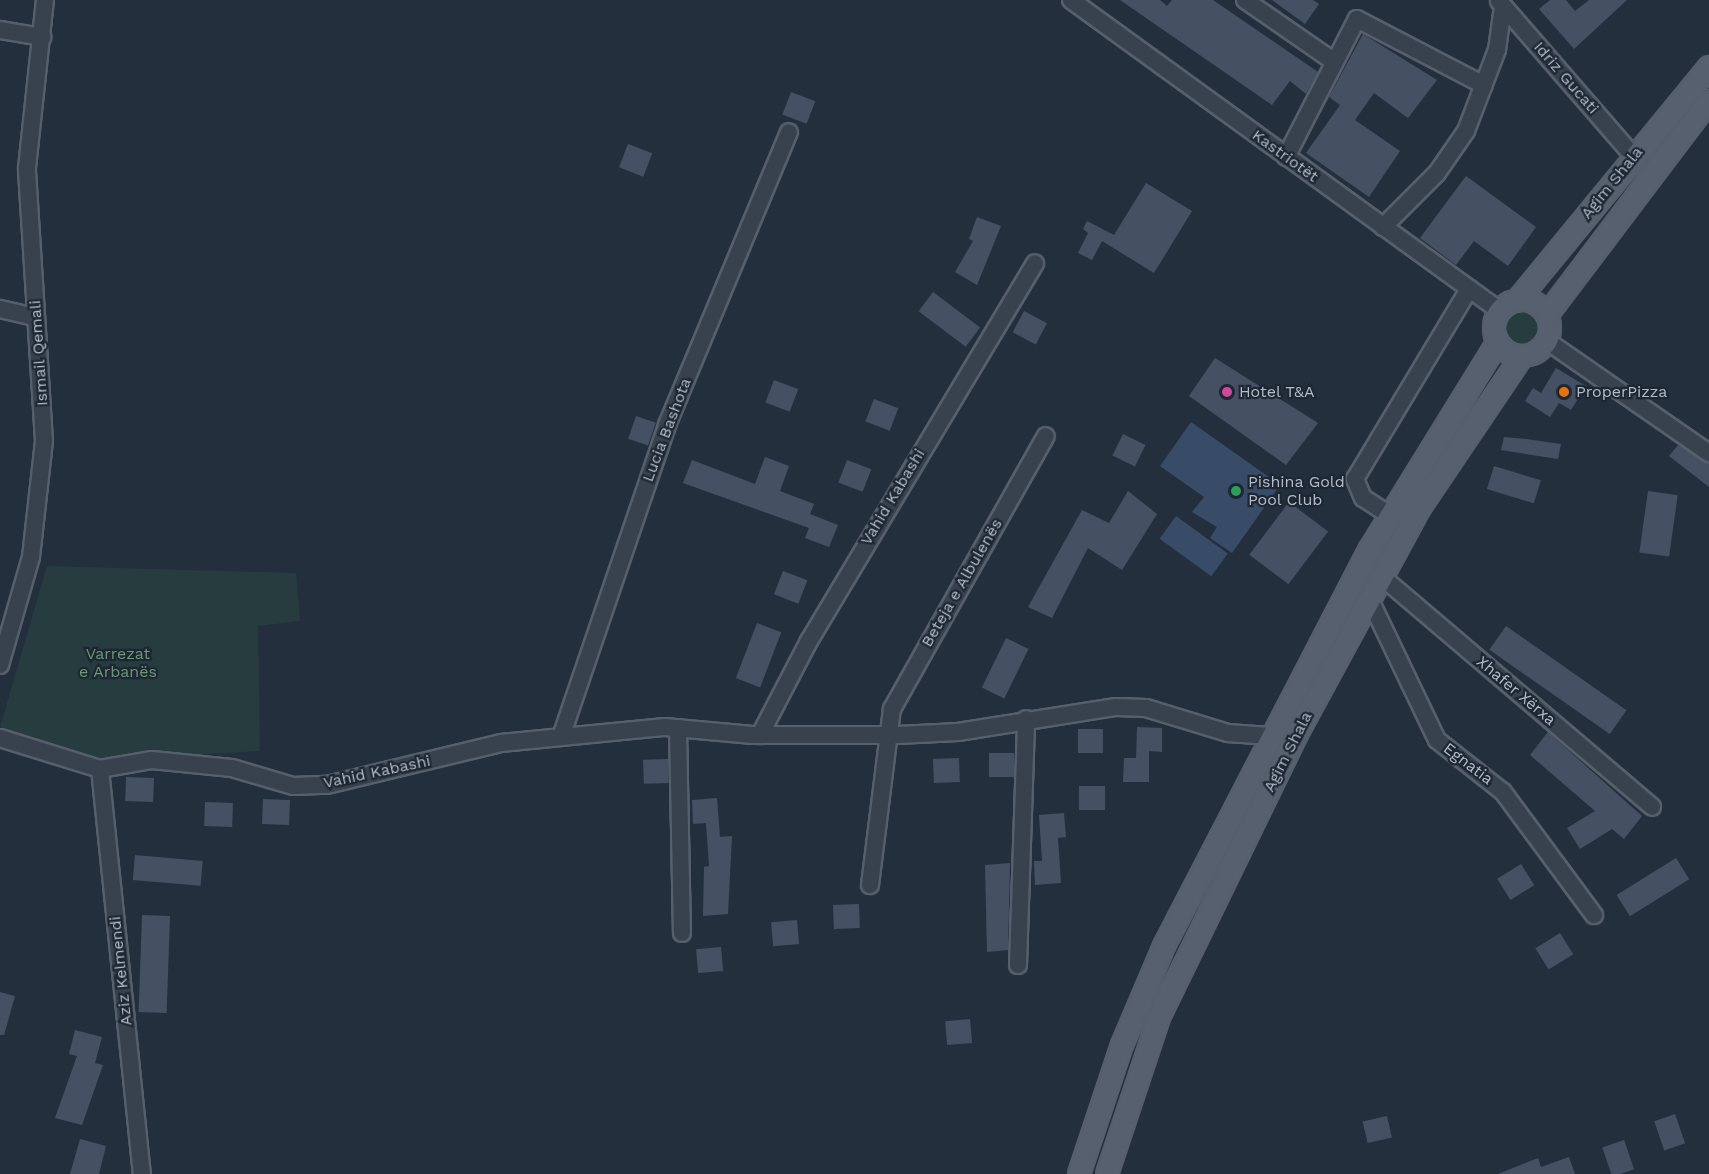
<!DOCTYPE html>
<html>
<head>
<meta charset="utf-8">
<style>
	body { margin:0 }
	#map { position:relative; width:1709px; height:1174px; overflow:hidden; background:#242f3e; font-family:"Work Sans",sans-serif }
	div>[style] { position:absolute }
	.green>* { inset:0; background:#263c3f }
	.round { border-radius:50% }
	.water>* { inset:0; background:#394c67; transform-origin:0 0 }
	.building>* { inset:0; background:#455162; transform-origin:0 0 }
	.roads { filter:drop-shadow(2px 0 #565f6c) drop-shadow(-2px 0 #565f6c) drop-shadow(0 2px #565f6c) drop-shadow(0 -2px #565f6c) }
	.minor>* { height:16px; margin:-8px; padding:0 8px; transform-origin:8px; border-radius:8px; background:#38414e }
	.major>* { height:20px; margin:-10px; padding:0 10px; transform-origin:10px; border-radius:10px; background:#56606e }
	.major>.ring { margin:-10px; padding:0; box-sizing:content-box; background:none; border:20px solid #56606e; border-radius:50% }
	.dots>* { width:16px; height:16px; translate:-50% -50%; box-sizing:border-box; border:3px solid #1d2633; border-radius:50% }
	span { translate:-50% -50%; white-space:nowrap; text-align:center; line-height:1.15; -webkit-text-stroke:4.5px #1d2633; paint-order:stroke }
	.street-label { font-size:16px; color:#b4bcc9 }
	.poi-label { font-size:16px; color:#b4bcc9 }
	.left { translate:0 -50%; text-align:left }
	.park-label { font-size:16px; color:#6b9a76 }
</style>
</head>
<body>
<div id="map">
	<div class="green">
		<i class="round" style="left:1502px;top:308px;width:40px;height:40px"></i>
		<i style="clip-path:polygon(47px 566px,296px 573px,300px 621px,258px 626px,260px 751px,80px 761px,0 727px)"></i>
	</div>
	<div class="water">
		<i style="clip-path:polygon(1191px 422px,1280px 485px,1232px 553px,1210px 538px,1217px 527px,1192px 512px,1204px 497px,1160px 466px)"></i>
		<i style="left:1176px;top:516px;width:64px;height:28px;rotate:36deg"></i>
	</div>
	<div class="building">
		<i style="clip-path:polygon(1120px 0,1160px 0,1167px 6px,1172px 0,1213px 0,1318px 72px,1306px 94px,1290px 81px,1272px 105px)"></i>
		<i style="clip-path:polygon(1272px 0,1313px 0,1319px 4px,1305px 24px)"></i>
		<i style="clip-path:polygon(1550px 0,1566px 0,1575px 11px,1589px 0,1627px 0,1574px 49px,1539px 9px)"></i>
		<i style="clip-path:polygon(1363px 34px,1437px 80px,1408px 118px,1374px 93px,1355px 120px,1400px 151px,1369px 197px,1306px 153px,1340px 105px,1329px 97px)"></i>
		<i style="left:791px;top:92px;width:26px;height:24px;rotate:21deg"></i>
		<i style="left:628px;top:144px;width:26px;height:25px;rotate:21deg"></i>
		<i style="clip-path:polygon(1466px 176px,1536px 227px,1508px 266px,1474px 241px,1456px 265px,1420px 238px)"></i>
		<i style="clip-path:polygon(1146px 183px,1192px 211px,1154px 273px,1102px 241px,1092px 260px,1078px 253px,1088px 233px,1083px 229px,1087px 221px,1114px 235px)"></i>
		<i style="clip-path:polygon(977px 217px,1001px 226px,977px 285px,955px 272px,973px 241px,969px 239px)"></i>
		<i style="left:933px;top:292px;width:59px;height:24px;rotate:37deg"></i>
		<i style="left:1024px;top:311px;width:26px;height:24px;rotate:28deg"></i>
		<i style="clip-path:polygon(1215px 358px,1318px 423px,1286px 465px,1189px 396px)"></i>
		<i style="clip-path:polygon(1556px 368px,1586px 386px,1571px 410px,1559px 403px,1550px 417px,1525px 401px,1533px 388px,1541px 393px)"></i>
		<i style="left:774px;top:380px;width:26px;height:24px;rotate:21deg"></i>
		<i style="left:874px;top:399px;width:26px;height:24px;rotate:21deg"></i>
		<i style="left:636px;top:416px;width:21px;height:24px;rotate:19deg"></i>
		<i style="left:1123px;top:434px;width:25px;height:24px;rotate:26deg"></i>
		<i style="clip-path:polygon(1504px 437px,1526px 439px,1561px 444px,1558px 459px,1501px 450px)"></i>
		<i style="clip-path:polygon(1678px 445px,1709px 463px,1709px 487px,1669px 456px)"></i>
		<i style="clip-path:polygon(765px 457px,789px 466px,780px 491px,814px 504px,810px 514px,838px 525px,829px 547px,805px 538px,809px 528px,683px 483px,692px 460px,755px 484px)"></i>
		<i style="left:847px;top:460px;width:26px;height:24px;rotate:21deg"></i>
		<i style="left:1494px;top:466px;width:49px;height:24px;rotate:17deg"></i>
		<i style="clip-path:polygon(1128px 491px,1157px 514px,1122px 570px,1088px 548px,1052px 618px,1028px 607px,1082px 510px,1109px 523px)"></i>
		<i style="left:1648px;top:491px;width:30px;height:62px;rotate:8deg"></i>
		<i style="left:1289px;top:502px;width:49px;height:66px;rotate:37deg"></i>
		<i style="left:783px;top:571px;width:26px;height:25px;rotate:21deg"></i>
		<i style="left:757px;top:623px;width:26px;height:59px;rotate:21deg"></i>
		<i style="left:1506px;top:626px;width:147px;height:29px;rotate:35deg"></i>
		<i style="left:1006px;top:638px;width:25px;height:55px;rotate:26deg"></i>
		<i style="clip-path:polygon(1137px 727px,1162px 728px,1162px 752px,1149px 751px,1149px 782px,1123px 782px,1124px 758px,1136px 758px)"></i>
		<i style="left:1078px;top:729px;width:25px;height:24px"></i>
		<i style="clip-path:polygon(1548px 732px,1642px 816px,1624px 839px,1612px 829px,1580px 849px,1567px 828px,1595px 811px,1530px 755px)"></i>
		<i style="left:1014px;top:753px;width:24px;height:25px;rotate:90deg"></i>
		<i style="left:959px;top:758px;width:24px;height:26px;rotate:88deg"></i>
		<i style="left:668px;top:759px;width:24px;height:25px;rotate:88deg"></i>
		<i style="left:126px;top:777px;width:28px;height:24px;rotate:2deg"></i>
		<i style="left:1079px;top:786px;width:26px;height:24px"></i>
		<i style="clip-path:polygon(717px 798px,720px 837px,732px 836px,728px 914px,703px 916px,704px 867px,709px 866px,706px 823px,693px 824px,692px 800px)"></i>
		<i style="left:263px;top:799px;width:27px;height:25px;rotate:2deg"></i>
		<i style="left:205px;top:802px;width:28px;height:24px;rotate:2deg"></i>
		<i style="clip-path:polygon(1064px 813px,1066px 837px,1058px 838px,1061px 883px,1035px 885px,1034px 861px,1042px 861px,1039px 815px)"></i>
		<i style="left:135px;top:855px;width:68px;height:25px;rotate:5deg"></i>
		<i style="left:1676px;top:858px;width:25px;height:70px;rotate:58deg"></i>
		<i style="clip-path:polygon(1010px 863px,1008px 950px,987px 952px,985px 865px)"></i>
		<i style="left:1521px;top:864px;width:25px;height:28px;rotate:58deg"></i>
		<i style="left:859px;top:904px;width:24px;height:26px;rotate:88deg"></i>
		<i style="left:142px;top:915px;width:28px;height:97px;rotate:2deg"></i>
		<i style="left:797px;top:920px;width:24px;height:26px;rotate:85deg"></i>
		<i style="left:1560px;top:933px;width:25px;height:29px;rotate:58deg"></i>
		<i style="left:721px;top:947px;width:24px;height:25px;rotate:85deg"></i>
		<i style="clip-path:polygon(0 992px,15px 996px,4px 1035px,0 1035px)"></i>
		<i style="left:970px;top:1019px;width:24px;height:25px;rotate:85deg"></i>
		<i style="clip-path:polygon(75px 1030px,102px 1037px,95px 1063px,103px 1065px,82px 1125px,55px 1118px,77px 1056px,69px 1054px)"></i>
		<i style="left:1675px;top:1114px;width:31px;height:22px;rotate:71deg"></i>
		<i style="left:1387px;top:1116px;width:22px;height:25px;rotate:77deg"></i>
		<i style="clip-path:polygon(80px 1139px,106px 1146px,99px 1174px,70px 1174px)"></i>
		<i style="left:1624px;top:1140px;width:31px;height:23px;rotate:71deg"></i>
		<i style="clip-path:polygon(1569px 1157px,1575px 1174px,1498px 1174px,1538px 1158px,1541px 1167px)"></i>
	</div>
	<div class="roads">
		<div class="minor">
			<i style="left:1071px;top:0;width:530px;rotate:35.94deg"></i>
			<i style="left:1245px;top:0;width:107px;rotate:34.7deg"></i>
			<i style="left:1499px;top:1px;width:206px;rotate:49.1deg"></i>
			<i style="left:0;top:30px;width:43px;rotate:9.5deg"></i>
			<i style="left:1286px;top:157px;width:155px;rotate:-62.8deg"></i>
			<i style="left:1357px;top:19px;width:143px;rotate:27.5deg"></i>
			<i style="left:1383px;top:227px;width:76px;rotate:-45deg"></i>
			<i style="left:1437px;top:173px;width:51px;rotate:-55.4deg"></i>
			<i style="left:1466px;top:131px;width:87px;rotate:-69.1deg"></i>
			<i style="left:1497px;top:50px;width:44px;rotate:-82.2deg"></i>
			<i style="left:0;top:309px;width:36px;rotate:13deg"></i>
			<i style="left:1547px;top:341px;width:197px;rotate:34.7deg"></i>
			<i style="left:1391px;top:516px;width:33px;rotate:-147deg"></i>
			<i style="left:1363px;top:498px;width:21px;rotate:-113deg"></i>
			<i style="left:1355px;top:479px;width:222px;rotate:-59deg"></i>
			<i style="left:1381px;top:576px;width:356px;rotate:40.4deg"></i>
			<i style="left:1369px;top:598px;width:157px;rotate:64.4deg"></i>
			<i style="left:1437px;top:740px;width:84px;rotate:38.2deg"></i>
			<i style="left:1503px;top:792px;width:153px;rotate:53.5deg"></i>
			<i style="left:0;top:665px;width:112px;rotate:-74deg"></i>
			<i style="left:31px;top:557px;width:117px;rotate:-83.6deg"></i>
			<i style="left:44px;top:441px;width:274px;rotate:-93.6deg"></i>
			<i style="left:27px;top:168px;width:169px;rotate:-83.9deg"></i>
			<i style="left:678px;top:728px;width:205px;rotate:88.9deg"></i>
			<i style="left:562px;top:734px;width:326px;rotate:-71.2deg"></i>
			<i style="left:667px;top:425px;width:317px;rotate:-67.4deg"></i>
			<i style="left:760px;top:735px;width:106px;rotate:-62.5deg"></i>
			<i style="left:809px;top:641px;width:440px;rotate:-59.1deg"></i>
			<i style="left:0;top:738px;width:105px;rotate:17.2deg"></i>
			<i style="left:100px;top:769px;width:53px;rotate:-9.8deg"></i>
			<i style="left:152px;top:760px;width:80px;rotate:5.7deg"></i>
			<i style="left:232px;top:768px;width:64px;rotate:16.4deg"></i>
			<i style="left:293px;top:786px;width:34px;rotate:-2deg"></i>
			<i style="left:327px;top:785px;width:179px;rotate:-13.6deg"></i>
			<i style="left:501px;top:743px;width:165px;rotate:-5.6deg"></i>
			<i style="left:665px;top:727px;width:88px;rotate:5.2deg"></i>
			<i style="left:753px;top:735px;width:145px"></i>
			<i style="left:898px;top:735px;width:60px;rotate:-2.9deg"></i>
			<i style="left:958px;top:732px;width:160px;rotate:-9deg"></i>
			<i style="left:1116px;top:707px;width:30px;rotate:2deg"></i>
			<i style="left:1146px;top:708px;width:86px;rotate:17deg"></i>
			<i style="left:1228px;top:733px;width:42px;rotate:4.1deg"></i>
			<i style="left:100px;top:769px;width:407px;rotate:84.1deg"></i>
			<i style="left:870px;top:885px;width:177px;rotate:-82.9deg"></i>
			<i style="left:892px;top:709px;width:313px;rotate:-60.6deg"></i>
			<i style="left:1018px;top:965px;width:246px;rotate:-88.1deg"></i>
		</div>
		<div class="major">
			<i class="ring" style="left:1494px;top:300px;width:36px;height:36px"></i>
			<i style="left:1517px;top:301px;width:303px;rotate:-50.6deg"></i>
			<i style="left:1547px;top:315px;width:268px;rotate:-52.9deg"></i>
			<i style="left:1079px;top:1174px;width:136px;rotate:-71.6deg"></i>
			<i style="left:1122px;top:1045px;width:108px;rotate:-67deg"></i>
			<i style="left:1164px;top:946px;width:447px;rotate:-62.6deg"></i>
			<i style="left:1370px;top:549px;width:243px;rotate:-58.3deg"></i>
			<i style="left:1107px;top:1174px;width:168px;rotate:-71.6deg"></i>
			<i style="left:1160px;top:1015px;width:313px;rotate:-64deg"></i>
			<i style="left:1297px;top:734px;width:260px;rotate:-61.5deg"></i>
			<i style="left:1421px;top:506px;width:181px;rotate:-56deg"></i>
		</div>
	</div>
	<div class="dots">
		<i style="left:1227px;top:392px;background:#d1479c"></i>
		<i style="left:1564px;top:392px;background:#e8710a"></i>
		<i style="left:1236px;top:491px;background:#2e9e5b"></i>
	</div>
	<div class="street-label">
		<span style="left:1566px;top:78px;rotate:49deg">Idriz Gucati</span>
		<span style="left:1285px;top:156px;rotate:36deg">Kastriotët</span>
		<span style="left:1612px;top:183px;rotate:-51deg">Agim Shala</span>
		<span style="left:39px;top:353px;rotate:-94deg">Ismail Qemali</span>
		<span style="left:667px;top:430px;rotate:-69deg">Lucia Bashota</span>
		<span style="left:893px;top:497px;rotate:-59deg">Vahid Kabashi</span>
		<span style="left:962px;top:583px;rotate:-60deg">Beteja e Albulenës</span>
		<span style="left:1516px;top:691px;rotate:40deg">Xhafer Xërxa</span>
		<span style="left:1288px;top:752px;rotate:-63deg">Agim Shala</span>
		<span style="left:1468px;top:764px;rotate:37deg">Egnatia</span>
		<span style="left:377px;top:772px;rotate:-12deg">Vahid Kabashi</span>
		<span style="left:121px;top:971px;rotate:-96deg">Aziz Kelmendi</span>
	</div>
	<div class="poi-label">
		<span class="left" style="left:1239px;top:392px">Hotel T&amp;A</span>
		<span class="left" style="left:1576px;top:392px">ProperPizza</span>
		<span class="left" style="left:1248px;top:491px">Pishina Gold<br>Pool Club</span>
	</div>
	<div class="park-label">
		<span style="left:118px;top:663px">Varrezat<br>e Arbanës</span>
	</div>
</div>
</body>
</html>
